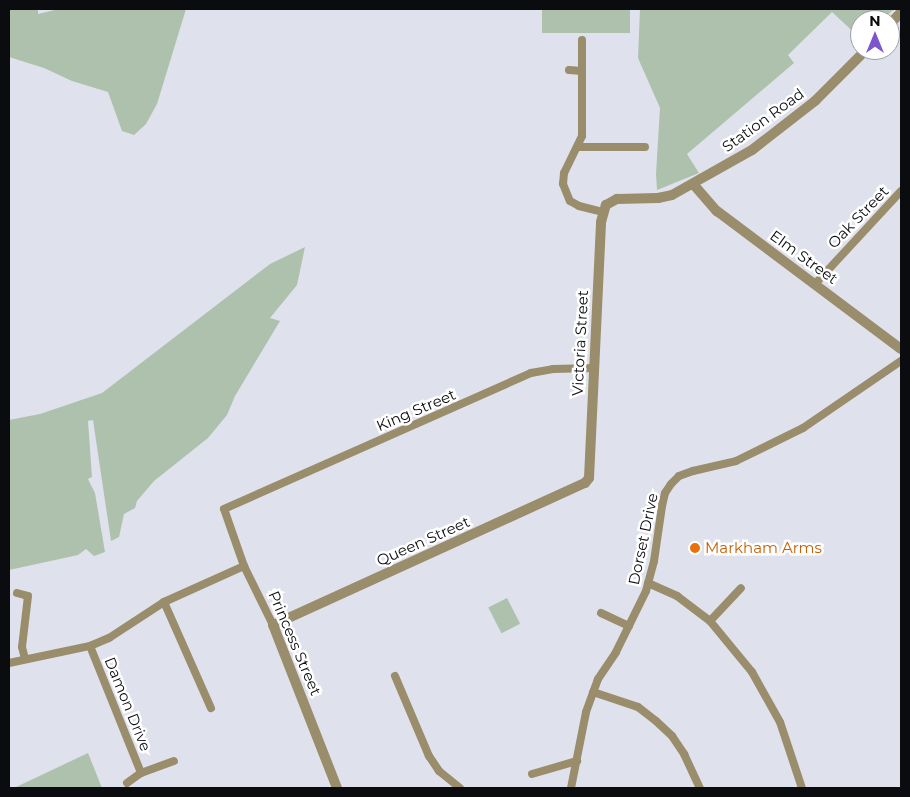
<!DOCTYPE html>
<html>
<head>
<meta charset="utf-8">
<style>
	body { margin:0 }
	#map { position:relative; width:910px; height:797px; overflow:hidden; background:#dfe2ed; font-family:Montserrat,sans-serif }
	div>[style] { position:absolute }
	.green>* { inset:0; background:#adc1ad; transform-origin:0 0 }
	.minor>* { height:8px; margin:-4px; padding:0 4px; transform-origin:4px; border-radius:4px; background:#9a8d6c }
	.tertiary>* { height:10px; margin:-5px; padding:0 5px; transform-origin:5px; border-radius:5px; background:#9a8d6c }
	.dots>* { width:14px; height:14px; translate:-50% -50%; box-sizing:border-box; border:2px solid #fff; border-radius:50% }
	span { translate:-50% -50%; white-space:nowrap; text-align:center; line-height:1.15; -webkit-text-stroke:5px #fff; paint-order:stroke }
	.street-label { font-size:15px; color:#0b0c10 }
	.food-label { font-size:15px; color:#c56008 }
	.left { translate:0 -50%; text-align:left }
	.frame { position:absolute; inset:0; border:10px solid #0b0c10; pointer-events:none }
	.north { position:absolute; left:850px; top:10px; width:50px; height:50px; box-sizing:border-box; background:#fff; border:1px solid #9d9e9f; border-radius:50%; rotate:0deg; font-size:14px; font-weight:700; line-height:20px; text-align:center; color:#0b0c10 }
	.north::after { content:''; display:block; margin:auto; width:18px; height:22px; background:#7d55ce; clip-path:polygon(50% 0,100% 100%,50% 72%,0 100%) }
</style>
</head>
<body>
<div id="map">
	<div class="green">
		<i style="clip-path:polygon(9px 9px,38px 9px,38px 14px,59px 9px,186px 9px,157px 104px,146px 124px,134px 135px,122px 131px,108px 92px,72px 81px,44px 68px,9px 57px)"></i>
		<i style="left:542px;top:9px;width:88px;height:24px"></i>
		<i style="clip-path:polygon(640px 9px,894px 9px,882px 20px,860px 20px,860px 38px,832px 12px,788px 55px,794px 63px,687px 154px,699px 173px,657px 190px,656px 174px,660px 108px,638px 58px)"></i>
		<i style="clip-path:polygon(305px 247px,297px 285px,270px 318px,280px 321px,235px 396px,227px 415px,208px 438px,154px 481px,137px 501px,135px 508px,124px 514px,119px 537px,111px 541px,93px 420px,88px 421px,92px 477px,88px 479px,95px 493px,105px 552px,94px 556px,86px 549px,78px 555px,9px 570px,9px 420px,40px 414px,102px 393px,270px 264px)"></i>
		<i style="left:507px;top:598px;width:29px;height:21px;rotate:63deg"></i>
		<i style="clip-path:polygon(88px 753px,102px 788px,14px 788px)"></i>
	</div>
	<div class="minor">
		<i style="left:582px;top:40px;width:96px;rotate:90deg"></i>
		<i style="left:582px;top:136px;width:41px;rotate:115.9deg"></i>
		<i style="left:564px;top:173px;width:11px;rotate:95deg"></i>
		<i style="left:563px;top:184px;width:18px;rotate:68deg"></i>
		<i style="left:570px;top:201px;width:10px;rotate:29deg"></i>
		<i style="left:579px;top:206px;width:25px;rotate:14deg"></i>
		<i style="left:569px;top:70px;width:13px;rotate:4deg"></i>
		<i style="left:578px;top:147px;width:67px"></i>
		<i style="left:815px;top:284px;width:127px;rotate:-47.2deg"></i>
		<i style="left:648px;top:583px;width:32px;rotate:24deg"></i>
		<i style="left:677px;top:596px;width:41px;rotate:37.1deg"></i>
		<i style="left:710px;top:621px;width:66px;rotate:50.5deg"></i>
		<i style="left:752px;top:672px;width:57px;rotate:60.8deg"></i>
		<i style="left:780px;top:722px;width:70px;rotate:71.6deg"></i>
		<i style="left:17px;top:593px;width:11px;rotate:15deg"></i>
		<i style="left:28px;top:596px;width:51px;rotate:96.7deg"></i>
		<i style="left:22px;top:647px;width:12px;rotate:76deg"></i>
		<i style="left:164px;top:602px;width:116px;rotate:66.1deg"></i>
		<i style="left:601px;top:613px;width:31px;rotate:25deg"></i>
		<i style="left:710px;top:621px;width:45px;rotate:-46.8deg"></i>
		<i style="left:273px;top:625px;width:66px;rotate:-116.2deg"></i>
		<i style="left:244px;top:566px;width:60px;rotate:-109.3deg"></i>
		<i style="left:224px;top:509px;width:336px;rotate:-23.9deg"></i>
		<i style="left:531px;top:373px;width:22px;rotate:-10deg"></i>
		<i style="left:553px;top:369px;width:41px;rotate:-1.4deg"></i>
		<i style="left:90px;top:646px;width:137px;rotate:68.1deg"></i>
		<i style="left:9px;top:663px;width:83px;rotate:-11.9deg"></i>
		<i style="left:90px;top:646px;width:21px;rotate:-23deg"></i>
		<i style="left:109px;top:638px;width:66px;rotate:-33.2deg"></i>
		<i style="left:164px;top:602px;width:88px;rotate:-24.2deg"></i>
		<i style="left:395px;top:676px;width:87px;rotate:67deg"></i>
		<i style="left:429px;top:756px;width:18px;rotate:56deg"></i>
		<i style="left:439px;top:771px;width:27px;rotate:39deg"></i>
		<i style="left:593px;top:692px;width:47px;rotate:18.4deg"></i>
		<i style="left:638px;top:707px;width:23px;rotate:38deg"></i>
		<i style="left:656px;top:721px;width:22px;rotate:43deg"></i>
		<i style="left:672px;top:736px;width:22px;rotate:56deg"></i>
		<i style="left:684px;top:754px;width:38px;rotate:65deg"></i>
		<i style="left:532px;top:774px;width:47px;rotate:-16.1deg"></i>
		<i style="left:127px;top:783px;width:17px;rotate:-36deg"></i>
		<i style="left:141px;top:773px;width:35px;rotate:-20deg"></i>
		<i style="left:571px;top:788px;width:77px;rotate:-78.8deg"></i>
		<i style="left:586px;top:712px;width:35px;rotate:-70deg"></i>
		<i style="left:598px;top:679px;width:32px;rotate:-56deg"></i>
		<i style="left:616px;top:652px;width:68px;rotate:-63.8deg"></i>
		<i style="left:646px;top:591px;width:31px;rotate:-75deg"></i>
		<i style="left:654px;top:561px;width:56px;rotate:-81.7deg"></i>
		<i style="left:662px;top:506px;width:13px;rotate:-77deg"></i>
		<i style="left:665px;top:493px;width:11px;rotate:-56deg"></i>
		<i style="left:671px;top:484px;width:11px;rotate:-45deg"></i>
		<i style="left:679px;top:476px;width:15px;rotate:-20deg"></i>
		<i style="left:693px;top:471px;width:44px;rotate:-13.1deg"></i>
		<i style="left:736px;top:461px;width:75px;rotate:-26.2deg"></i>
		<i style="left:803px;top:428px;width:119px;rotate:-34.4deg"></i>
	</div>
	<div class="tertiary">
		<i style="left:890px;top:24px;width:16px;rotate:-47deg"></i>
		<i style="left:694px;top:185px;width:35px;rotate:49deg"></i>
		<i style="left:717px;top:211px;width:230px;rotate:36.9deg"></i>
		<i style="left:337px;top:788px;width:175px;rotate:-111.4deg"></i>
		<i style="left:273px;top:625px;width:343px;rotate:-24.5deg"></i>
		<i style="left:585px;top:483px;width:6px;rotate:-51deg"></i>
		<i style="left:589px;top:478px;width:256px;rotate:-87.3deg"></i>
		<i style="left:601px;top:222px;width:18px;rotate:-74deg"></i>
		<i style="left:606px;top:205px;width:13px;rotate:-29deg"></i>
		<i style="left:617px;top:199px;width:41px;rotate:-1.4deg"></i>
		<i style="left:658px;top:198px;width:14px;rotate:-12deg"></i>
		<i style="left:672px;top:195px;width:92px;rotate:-29.4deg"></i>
		<i style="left:752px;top:150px;width:80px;rotate:-37.9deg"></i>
		<i style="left:815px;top:101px;width:72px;rotate:-45deg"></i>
	</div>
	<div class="dots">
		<i style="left:695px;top:548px;background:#e8710a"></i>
	</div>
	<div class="street-label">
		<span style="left:763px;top:120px;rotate:-36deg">Station Road</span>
		<span style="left:858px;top:217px;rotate:-46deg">Oak Street</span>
		<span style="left:804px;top:257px;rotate:36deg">Elm Street</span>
		<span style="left:580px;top:343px;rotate:-87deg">Victoria Street</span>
		<span style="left:416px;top:410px;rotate:-23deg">King Street</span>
		<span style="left:643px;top:539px;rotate:-78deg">Dorset Drive</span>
		<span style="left:423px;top:541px;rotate:-24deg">Queen Street</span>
		<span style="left:295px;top:643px;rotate:67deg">Princess Street</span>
		<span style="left:128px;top:704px;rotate:68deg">Damon Drive</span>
	</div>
	<div class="food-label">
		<span class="left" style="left:705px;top:548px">Markham Arms</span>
	</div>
	<div class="frame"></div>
	<div class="north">N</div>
</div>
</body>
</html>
